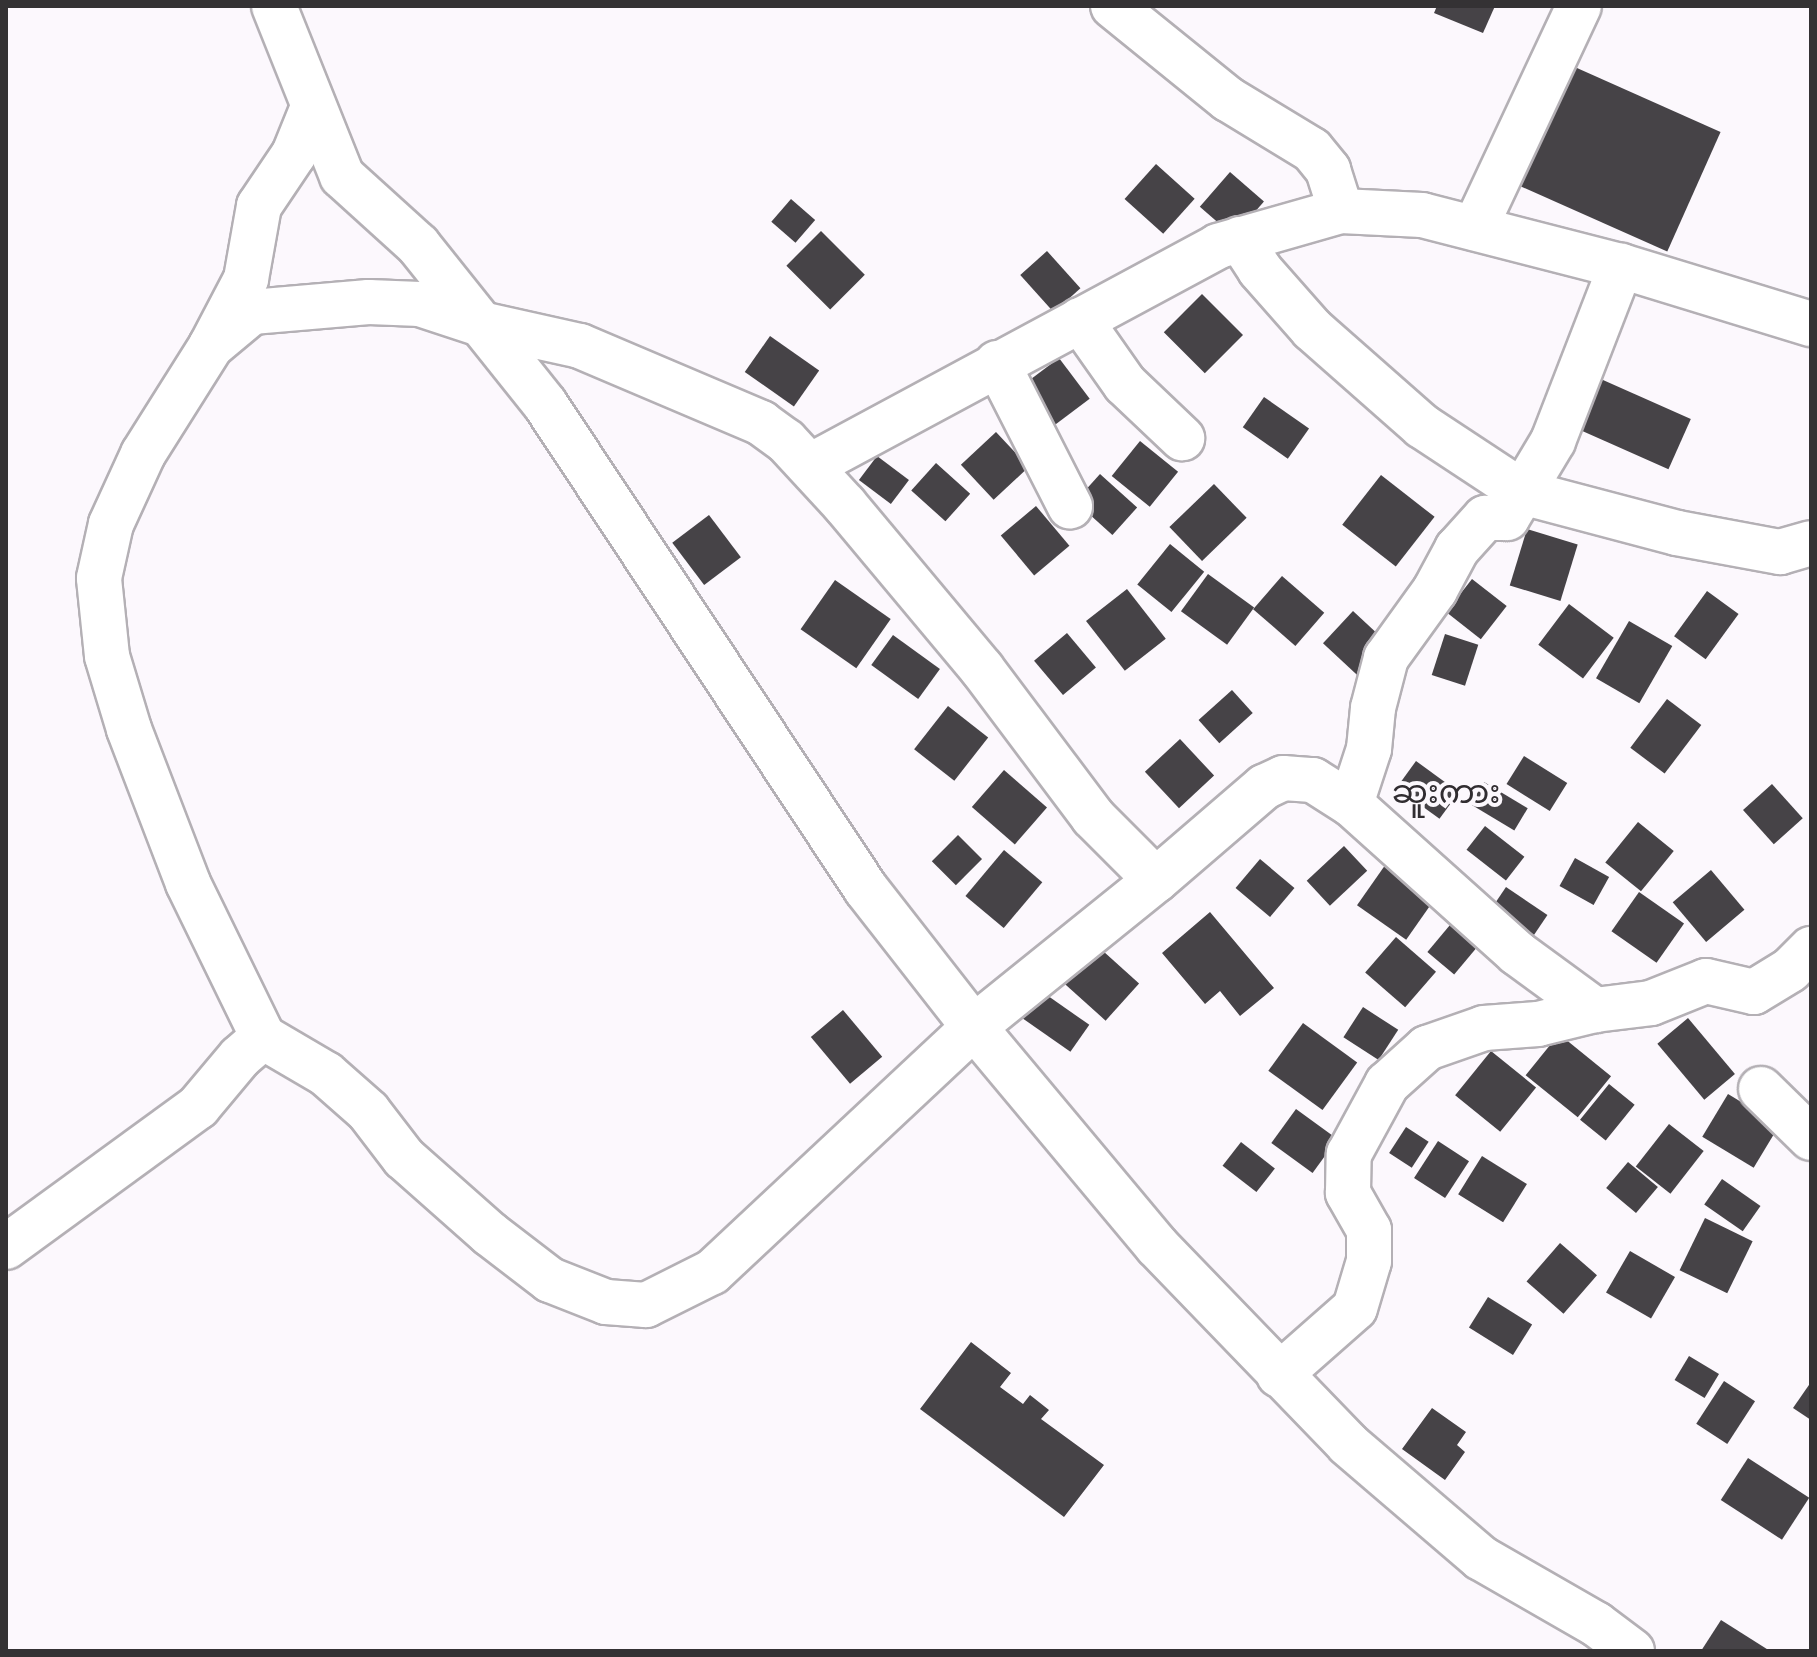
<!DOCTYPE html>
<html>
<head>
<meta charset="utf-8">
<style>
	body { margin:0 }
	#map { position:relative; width:1817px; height:1657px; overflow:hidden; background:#fcf8fd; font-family:"Fira Sans","Noto Sans Myanmar",sans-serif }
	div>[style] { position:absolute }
	.building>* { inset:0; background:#464347; transform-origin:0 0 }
	.roads { filter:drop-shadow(2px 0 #b4b0b5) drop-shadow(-2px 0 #b4b0b5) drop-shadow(0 2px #b4b0b5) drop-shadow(0 -2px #b4b0b5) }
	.street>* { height:44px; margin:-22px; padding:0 22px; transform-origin:22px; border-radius:22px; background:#fff }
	span { translate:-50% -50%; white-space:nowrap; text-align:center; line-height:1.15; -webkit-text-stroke:8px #fcf8fd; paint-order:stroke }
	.quarter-label { font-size:32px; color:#312d31 }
	.frame { position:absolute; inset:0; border:8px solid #343234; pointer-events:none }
</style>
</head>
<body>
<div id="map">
	<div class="building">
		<i style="clip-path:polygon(1437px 6px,1495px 6px,1483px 33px,1434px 13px)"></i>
		<i style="left:1568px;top:64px;width:167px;height:131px;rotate:24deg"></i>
		<i style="left:1156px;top:164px;width:52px;height:47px;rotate:42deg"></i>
		<i style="left:1230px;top:172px;width:45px;height:46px;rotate:41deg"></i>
		<i style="left:791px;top:199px;width:32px;height:30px;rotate:41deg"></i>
		<i style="left:821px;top:231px;width:62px;height:49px;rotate:45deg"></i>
		<i style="left:1047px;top:251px;width:50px;height:36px;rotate:48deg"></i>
		<i style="left:1202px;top:294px;width:58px;height:54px;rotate:45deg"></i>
		<i style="left:770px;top:336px;width:60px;height:44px;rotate:35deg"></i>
		<i style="left:1059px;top:358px;width:51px;height:45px;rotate:53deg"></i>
		<i style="left:1594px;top:376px;width:106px;height:55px;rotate:24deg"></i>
		<i style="left:1264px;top:397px;width:55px;height:37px;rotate:35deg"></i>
		<i style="left:996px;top:432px;width:48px;height:48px;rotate:47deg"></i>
		<i style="left:1140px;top:441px;width:49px;height:45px;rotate:39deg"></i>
		<i style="left:877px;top:456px;width:40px;height:30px;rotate:37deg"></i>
		<i style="left:936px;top:463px;width:46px;height:37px;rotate:42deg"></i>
		<i style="left:1100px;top:474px;width:50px;height:37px;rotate:42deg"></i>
		<i style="left:1381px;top:475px;width:68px;height:63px;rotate:38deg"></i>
		<i style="left:1214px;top:484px;width:47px;height:62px;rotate:46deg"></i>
		<i style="left:1036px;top:506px;width:52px;height:46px;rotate:50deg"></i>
		<i style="left:709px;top:515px;width:53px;height:46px;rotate:53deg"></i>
		<i style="left:1527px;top:529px;width:53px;height:59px;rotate:17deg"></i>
		<i style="left:1170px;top:544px;width:44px;height:52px;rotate:39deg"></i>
		<i style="left:1208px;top:574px;width:57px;height:46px;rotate:36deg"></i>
		<i style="left:1282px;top:576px;width:56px;height:44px;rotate:41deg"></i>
		<i style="left:1472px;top:579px;width:44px;height:42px;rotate:38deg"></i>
		<i style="left:835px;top:580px;width:68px;height:60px;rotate:35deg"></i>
		<i style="left:1127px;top:589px;width:63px;height:52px;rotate:52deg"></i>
		<i style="left:1707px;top:591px;width:39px;height:56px;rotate:36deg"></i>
		<i style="left:1569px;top:604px;width:56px;height:51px;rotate:37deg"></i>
		<i style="left:1353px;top:611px;width:50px;height:44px;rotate:43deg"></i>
		<i style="left:1629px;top:621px;width:50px;height:66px;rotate:30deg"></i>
		<i style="left:1067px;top:633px;width:45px;height:43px;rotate:50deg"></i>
		<i style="left:1445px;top:634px;width:35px;height:43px;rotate:18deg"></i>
		<i style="left:893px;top:635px;width:58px;height:37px;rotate:36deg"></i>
		<i style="left:1232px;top:690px;width:31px;height:45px;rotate:48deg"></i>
		<i style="left:1667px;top:699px;width:43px;height:61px;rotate:37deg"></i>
		<i style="left:948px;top:706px;width:51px;height:55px;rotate:38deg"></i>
		<i style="left:1180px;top:739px;width:50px;height:48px;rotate:47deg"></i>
		<i style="left:1524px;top:756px;width:51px;height:33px;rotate:32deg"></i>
		<i style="left:1416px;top:761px;width:53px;height:33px;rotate:36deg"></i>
		<i style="left:1004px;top:770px;width:57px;height:49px;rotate:41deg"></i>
		<i style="left:1484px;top:782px;width:51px;height:26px;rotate:31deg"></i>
		<i style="left:1772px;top:784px;width:46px;height:39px;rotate:48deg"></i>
		<i style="left:1638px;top:822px;width:46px;height:52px;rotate:39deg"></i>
		<i style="left:1485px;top:826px;width:50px;height:30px;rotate:38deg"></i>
		<i style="left:958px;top:835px;width:34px;height:37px;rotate:45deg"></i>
		<i style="left:1344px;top:846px;width:34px;height:51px;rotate:47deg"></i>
		<i style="left:1004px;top:850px;width:50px;height:60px;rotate:40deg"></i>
		<i style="left:1575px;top:858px;width:39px;height:32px;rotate:29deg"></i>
		<i style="left:1260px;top:859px;width:45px;height:38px;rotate:40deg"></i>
		<i style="left:1388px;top:861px;width:60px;height:54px;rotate:35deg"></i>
		<i style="left:1711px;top:870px;width:52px;height:50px;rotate:50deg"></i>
		<i style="left:1506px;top:887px;width:50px;height:38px;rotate:34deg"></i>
		<i style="left:1639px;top:892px;width:55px;height:48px;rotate:35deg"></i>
		<i style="clip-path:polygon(1210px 912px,1274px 988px,1240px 1016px,1220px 991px,1205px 1004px,1162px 953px)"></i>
		<i style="left:1455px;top:919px;width:35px;height:43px;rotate:40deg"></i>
		<i style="left:1396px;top:937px;width:53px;height:47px;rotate:41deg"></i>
		<i style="left:1093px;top:942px;width:62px;height:50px;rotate:42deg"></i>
		<i style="left:1041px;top:991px;width:59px;height:33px;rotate:35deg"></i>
		<i style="left:1363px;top:1007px;width:42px;height:36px;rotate:33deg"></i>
		<i style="left:843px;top:1010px;width:61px;height:42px;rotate:50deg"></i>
		<i style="left:1688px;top:1018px;width:73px;height:40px;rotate:50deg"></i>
		<i style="left:1303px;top:1023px;width:67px;height:59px;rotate:36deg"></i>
		<i style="left:1559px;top:1034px;width:67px;height:53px;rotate:39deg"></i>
		<i style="left:1491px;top:1051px;width:58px;height:57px;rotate:39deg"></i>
		<i style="left:1609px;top:1084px;width:33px;height:46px;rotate:39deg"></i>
		<i style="left:1728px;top:1094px;width:60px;height:50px;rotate:31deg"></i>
		<i style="left:1296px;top:1109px;width:51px;height:42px;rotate:36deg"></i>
		<i style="left:1669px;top:1124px;width:44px;height:54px;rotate:38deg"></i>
		<i style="left:1406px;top:1127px;width:27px;height:31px;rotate:33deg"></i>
		<i style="left:1438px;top:1141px;width:37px;height:44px;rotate:33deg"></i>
		<i style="left:1241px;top:1142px;width:43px;height:30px;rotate:38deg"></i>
		<i style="left:1482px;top:1156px;width:53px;height:45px;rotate:32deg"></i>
		<i style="left:1628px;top:1162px;width:39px;height:34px;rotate:40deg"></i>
		<i style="left:1722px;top:1179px;width:47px;height:31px;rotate:35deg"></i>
		<i style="left:1705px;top:1218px;width:53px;height:58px;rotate:26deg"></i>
		<i style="left:1560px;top:1243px;width:49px;height:51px;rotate:41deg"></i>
		<i style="left:1630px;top:1251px;width:52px;height:48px;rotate:30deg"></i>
		<i style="left:1488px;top:1297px;width:52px;height:36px;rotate:32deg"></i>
		<i style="clip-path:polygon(971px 1342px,1011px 1373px,1000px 1387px,1023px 1404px,1030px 1395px,1049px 1410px,1041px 1419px,1104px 1465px,1064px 1517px,920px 1409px)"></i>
		<i style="left:1689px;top:1356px;width:35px;height:28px;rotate:31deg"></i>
		<i style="left:1724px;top:1381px;width:37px;height:51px;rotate:33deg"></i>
		<i style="clip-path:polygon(1811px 1382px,1811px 1420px,1793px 1408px)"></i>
		<i style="clip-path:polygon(1432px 1408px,1466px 1432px,1457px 1445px,1465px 1452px,1445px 1480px,1402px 1449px)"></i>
		<i style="left:1748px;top:1458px;width:73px;height:50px;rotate:33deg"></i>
		<i style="clip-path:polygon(1721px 1620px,1770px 1651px,1701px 1651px)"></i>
	</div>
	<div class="roads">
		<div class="street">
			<i style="left:274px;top:6px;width:183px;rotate:68.2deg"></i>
			<i style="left:342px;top:176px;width:103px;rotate:42.2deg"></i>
			<i style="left:418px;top:245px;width:203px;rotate:51.4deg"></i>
			<i style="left:545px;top:404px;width:582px;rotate:56.5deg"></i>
			<i style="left:866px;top:889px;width:175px;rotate:52deg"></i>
			<i style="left:974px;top:1027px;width:285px;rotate:50.1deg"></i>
			<i style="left:1157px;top:1246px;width:275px;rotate:46deg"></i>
			<i style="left:1348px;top:1444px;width:175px;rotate:40.6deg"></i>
			<i style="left:1481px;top:1558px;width:133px;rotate:29.9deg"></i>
			<i style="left:1596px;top:1624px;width:45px;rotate:36.9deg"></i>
			<i style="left:1113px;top:6px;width:148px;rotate:39deg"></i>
			<i style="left:1228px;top:99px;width:98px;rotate:31.3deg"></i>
			<i style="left:1312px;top:150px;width:26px;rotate:51deg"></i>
			<i style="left:1328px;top:170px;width:43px;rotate:72.4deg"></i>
			<i style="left:1475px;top:228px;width:245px;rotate:-64.9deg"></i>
			<i style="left:1240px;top:239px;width:37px;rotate:57deg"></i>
			<i style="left:1260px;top:270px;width:79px;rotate:48.6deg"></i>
			<i style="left:1312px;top:329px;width:147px;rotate:41.4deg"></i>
			<i style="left:1422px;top:426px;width:120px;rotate:33.4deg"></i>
			<i style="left:1522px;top:492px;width:160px;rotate:14.8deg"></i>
			<i style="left:1677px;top:533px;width:105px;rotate:10.5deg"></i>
			<i style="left:1780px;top:552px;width:32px;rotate:-16deg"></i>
			<i style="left:1080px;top:320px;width:78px;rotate:54.9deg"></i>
			<i style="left:1125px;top:384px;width:79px;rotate:43.5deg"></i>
			<i style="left:211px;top:346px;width:53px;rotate:-39.7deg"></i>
			<i style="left:252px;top:312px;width:117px;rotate:-4.9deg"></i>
			<i style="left:369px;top:302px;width:51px;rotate:2.2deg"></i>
			<i style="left:420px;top:304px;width:64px;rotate:18.2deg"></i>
			<i style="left:481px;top:324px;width:101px;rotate:12.5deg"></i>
			<i style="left:580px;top:346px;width:197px;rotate:23deg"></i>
			<i style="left:761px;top:423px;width:31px;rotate:36deg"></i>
			<i style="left:786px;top:441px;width:87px;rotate:47.3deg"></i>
			<i style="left:845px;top:505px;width:214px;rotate:50.1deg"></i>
			<i style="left:982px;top:669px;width:185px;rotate:53.1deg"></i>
			<i style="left:1093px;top:817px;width:89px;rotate:45deg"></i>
			<i style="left:1156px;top:880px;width:234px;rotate:141.1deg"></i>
			<i style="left:974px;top:1027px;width:359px;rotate:136.9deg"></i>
			<i style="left:712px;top:1272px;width:74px;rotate:153.4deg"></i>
			<i style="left:646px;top:1305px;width:40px;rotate:-175.7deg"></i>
			<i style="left:606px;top:1302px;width:60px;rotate:-158.6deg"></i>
			<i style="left:550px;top:1280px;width:76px;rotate:-142.5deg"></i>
			<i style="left:490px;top:1234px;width:115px;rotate:-138.5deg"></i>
			<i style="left:404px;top:1158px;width:59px;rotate:-127.5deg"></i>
			<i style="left:368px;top:1111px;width:56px;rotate:-138.6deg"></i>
			<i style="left:326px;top:1074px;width:73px;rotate:-149.6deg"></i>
			<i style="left:997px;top:363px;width:161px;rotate:63deg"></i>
			<i style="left:810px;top:466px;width:464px;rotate:-28.3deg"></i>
			<i style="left:1218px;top:246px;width:128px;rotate:-15.9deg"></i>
			<i style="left:1341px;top:211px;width:81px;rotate:2.8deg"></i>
			<i style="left:1422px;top:215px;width:205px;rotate:14.4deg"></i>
			<i style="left:1621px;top:266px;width:199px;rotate:17deg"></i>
			<i style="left:1351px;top:804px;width:58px;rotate:-71.9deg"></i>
			<i style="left:1369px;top:749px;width:41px;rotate:-84.4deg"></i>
			<i style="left:1373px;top:708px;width:52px;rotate:-75.4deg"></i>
			<i style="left:1386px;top:658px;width:84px;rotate:-54.2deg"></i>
			<i style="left:1435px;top:590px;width:47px;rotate:-61.8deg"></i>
			<i style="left:1457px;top:549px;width:42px;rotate:-47.9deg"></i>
			<i style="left:1485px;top:518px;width:22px"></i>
			<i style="left:1507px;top:518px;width:90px;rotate:-59.1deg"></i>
			<i style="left:1553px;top:441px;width:188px;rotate:-68.8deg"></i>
			<i style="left:1156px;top:880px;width:143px;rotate:-40.7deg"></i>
			<i style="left:1264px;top:787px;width:21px;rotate:-25deg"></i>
			<i style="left:1283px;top:778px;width:30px;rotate:4deg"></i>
			<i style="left:1313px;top:780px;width:45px;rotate:32.3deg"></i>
			<i style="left:1351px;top:804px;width:223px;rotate:41.9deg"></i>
			<i style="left:1517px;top:953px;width:97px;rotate:36.2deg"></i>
			<i style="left:1761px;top:1089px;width:70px;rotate:44.4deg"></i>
			<i style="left:6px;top:1247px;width:238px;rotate:-36.1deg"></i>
			<i style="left:198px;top:1107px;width:65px;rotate:-50deg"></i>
			<i style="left:240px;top:1057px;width:30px;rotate:-41deg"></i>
			<i style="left:263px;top:1037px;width:171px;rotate:-116deg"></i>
			<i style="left:188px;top:883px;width:165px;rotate:-111deg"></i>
			<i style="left:129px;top:729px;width:76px;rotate:-106.8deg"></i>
			<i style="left:107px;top:656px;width:78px;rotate:-95.9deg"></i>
			<i style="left:99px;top:578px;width:55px;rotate:-77.5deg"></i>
			<i style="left:111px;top:524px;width:77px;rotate:-65.4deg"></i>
			<i style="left:143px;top:454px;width:128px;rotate:-57.8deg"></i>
			<i style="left:211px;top:346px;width:76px;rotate:-62.4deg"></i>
			<i style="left:246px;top:279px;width:74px;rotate:-79.9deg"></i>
			<i style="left:259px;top:206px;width:63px;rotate:-56.1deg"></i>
			<i style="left:294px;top:154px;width:51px;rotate:-68deg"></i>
			<i style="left:1279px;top:1375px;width:101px;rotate:-41.4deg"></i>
			<i style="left:1355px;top:1308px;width:49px;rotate:-73.4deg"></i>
			<i style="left:1369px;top:1261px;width:31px;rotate:-90deg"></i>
			<i style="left:1369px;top:1230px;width:43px;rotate:-119.6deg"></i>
			<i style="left:1348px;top:1193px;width:39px;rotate:-89deg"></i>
			<i style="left:1349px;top:1154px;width:80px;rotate:-61.5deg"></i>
			<i style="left:1387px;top:1084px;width:54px;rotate:-42deg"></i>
			<i style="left:1427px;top:1048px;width:60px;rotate:-19.3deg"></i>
			<i style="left:1484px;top:1028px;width:54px;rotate:-4.2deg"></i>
			<i style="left:1538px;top:1024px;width:59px;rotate:-13.8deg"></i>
			<i style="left:1595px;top:1010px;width:56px;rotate:-7.1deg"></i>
			<i style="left:1651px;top:1003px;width:59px;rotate:-21.8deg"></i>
			<i style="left:1706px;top:981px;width:49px;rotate:12.9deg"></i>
			<i style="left:1754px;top:992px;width:42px;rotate:-31.4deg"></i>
			<i style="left:1790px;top:970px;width:30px;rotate:-45deg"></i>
		</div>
	</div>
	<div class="quarter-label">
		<span style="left:1446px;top:792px">ဆူးကား</span>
	</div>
	<div class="frame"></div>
</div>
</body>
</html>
